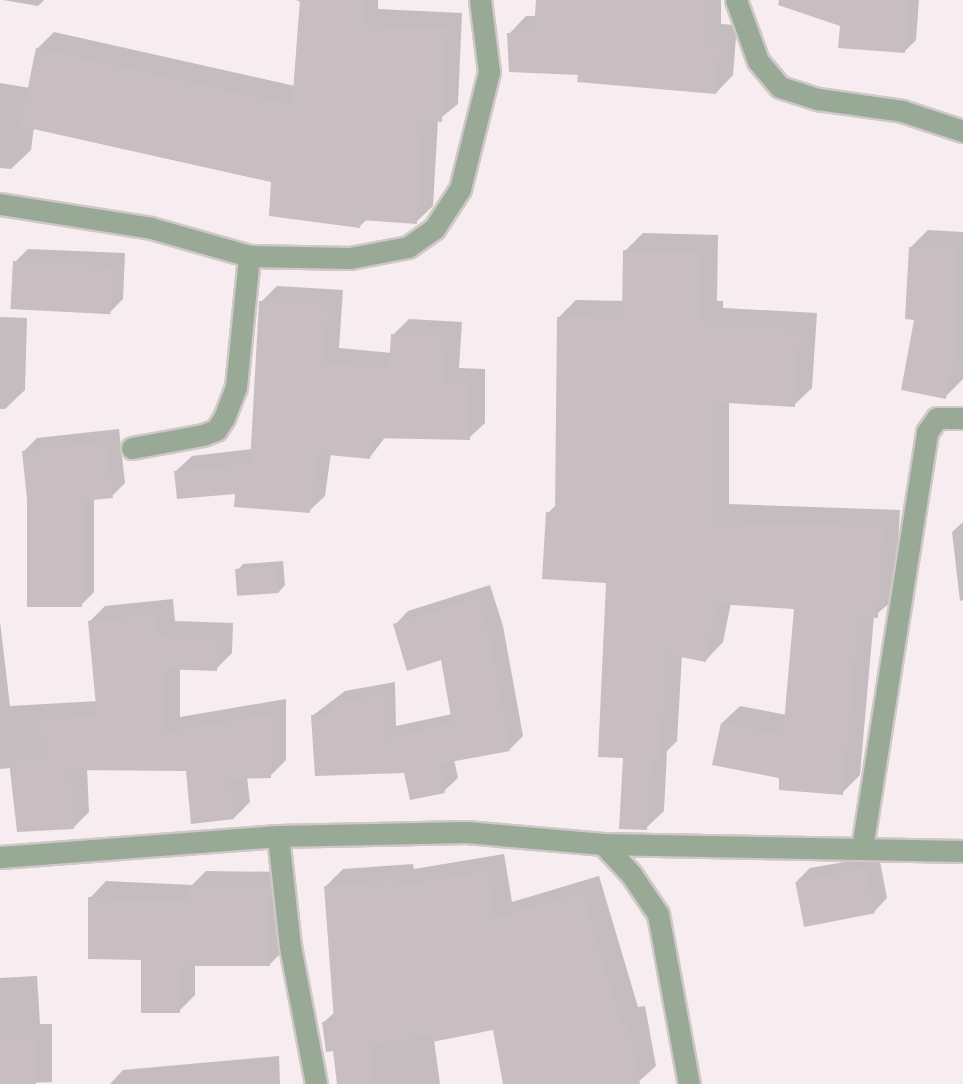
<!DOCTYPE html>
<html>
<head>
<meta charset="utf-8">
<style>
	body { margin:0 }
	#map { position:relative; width:963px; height:1084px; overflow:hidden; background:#f7ecef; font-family:"PT Sans Narrow",sans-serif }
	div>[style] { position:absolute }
	.shadow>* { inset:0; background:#0003 }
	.building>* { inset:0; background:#c8bdc0; transform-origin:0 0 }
	.roads { filter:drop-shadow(2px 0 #d0c7c9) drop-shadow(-2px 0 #d0c7c9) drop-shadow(0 2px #d0c7c9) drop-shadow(0 -2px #d0c7c9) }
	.minor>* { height:21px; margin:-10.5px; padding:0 10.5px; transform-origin:10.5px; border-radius:10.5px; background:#98aa95 }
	span { translate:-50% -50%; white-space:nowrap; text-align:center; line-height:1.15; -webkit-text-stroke:5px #fff; paint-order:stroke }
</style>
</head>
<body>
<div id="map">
	<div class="shadow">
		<i style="clip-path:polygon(3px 0,44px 0,38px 6px)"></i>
		<i style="clip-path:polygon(296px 0,378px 0,378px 9px,462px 13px,458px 104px,438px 120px,433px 206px,416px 222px,367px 219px,360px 226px,273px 181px,34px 127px,31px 150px,11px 169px,0 168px,0 83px,30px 88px,38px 48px,54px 32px,295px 86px,301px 2px)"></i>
		<i style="clip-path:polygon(538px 0,721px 0,721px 24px,737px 25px,733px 75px,716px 93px,579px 73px,509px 34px,526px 16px,537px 16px)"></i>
		<i style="clip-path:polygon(794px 0,919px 0,916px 40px,905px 51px)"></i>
		<i style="clip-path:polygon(928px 230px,963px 232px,963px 379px,945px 397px,916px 318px,910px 248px)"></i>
		<i style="clip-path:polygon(643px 233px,718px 235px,717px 301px,723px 301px,723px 308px,817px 313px,812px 388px,794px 405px,729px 402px,729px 504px,900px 510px,895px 599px,874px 616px,860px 775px,842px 793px,781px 777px,722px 723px,740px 706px,787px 715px,796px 608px,731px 603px,723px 642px,706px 660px,682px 655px,677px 741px,667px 751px,664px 811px,646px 828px,624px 757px,608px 582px,548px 513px,557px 504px,558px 318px,576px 300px,624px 301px,625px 251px)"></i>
		<i style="clip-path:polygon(28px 249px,125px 253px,123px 299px,110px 312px,15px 262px)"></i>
		<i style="clip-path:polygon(277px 286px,343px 290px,339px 348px,392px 353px,393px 335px,409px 319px,462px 322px,459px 368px,485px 369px,485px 423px,469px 438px,386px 436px,370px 457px,331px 453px,325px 496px,309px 511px,176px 471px,192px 456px,252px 449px,261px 302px)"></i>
		<i style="clip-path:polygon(0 317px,27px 318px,25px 390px,5px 409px,0 409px)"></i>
		<i style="clip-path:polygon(119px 429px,125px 483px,112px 496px,94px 498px,94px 592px,81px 605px,29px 499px,24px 451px,37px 438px)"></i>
		<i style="clip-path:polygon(963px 522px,963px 600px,960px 601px,952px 532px)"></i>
		<i style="clip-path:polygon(283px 561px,285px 585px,279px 592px,237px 571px,243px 564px)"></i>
		<i style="clip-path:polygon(490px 585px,503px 626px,523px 736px,510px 749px,454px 759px,458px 778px,444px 791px,312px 716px,345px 691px,395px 682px,396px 726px,452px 714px,442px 658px,395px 625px,408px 611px)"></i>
		<i style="clip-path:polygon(173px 599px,175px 621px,233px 623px,232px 653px,216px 669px,180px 668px,180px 717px,286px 699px,286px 760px,270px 776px,247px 777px,250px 802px,234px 818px,187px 769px,87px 768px,89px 812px,73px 828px,12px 768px,0 769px,0 621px,10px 706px,98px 701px,89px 622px,105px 606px)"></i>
		<i style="clip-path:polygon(504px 854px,512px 902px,599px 876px,638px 1007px,645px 1006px,656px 1066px,636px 1084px,505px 1084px,494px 1028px,434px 1040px,440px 1084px,338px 1084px,335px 1049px,324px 1022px,336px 1011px,326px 886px,343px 869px,413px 864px,414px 869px)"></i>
		<i style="clip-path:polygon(879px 856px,887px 898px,874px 912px,797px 881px,810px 868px)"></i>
		<i style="clip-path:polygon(206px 871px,286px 872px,286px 948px,269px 965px,195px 964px,195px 995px,179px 1011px,143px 958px,90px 898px,106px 881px,192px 885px)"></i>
		<i style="clip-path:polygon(37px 976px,40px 1024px,52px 1024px,52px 1082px,0 1084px,0 978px)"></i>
		<i style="clip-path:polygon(279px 1056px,280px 1084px,110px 1084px,123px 1070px)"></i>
	</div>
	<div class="building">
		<i style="clip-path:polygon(300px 0,364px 0,362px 25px,447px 29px,442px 122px,423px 121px,417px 224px,361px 220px,360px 228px,269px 216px,271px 182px,20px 126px,36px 48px,292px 104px)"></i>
		<i style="clip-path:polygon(536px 0,705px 0,705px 41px,720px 42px,716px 94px,577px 82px,578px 75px,509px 72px,507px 33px,534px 32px)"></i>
		<i style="clip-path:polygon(779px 0,909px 0,905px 53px,838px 48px,840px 26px,778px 5px)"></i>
		<i style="clip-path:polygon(909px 247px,958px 249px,955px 353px,946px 399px,901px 390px,914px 320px,905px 319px)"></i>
		<i style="clip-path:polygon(623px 250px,701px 252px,700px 318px,706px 318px,706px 325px,800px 330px,795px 407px,712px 402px,712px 521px,883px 527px,878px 618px,858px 617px,843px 795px,779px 790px,779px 778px,712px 765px,721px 723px,783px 734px,794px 609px,717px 604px,706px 662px,666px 654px,660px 761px,651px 760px,647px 830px,619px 829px,623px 758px,598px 757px,606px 583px,542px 579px,546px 512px,555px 513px,557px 317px,622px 318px)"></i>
		<i style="left:13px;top:261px;width:100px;height:48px;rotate:3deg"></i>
		<i style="clip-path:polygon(259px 301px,328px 305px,324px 363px,389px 369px,391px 334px,447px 337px,445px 383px,470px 384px,470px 440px,372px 438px,370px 459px,318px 454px,310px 513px,234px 507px,235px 494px,177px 499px,174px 471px,250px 463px)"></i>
		<i style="clip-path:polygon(106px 441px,113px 498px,82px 501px,82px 607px,27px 607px,27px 499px,22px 451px)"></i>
		<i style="left:277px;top:566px;width:27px;height:42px;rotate:86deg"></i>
		<i style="clip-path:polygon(477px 597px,490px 640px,510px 751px,439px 764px,445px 793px,410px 800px,404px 773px,315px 776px,311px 715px,330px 715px,330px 703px,383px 694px,384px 738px,452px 723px,441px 660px,407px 671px,393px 624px)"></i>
		<i style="clip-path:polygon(157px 614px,159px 637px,218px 639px,217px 671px,165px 669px,165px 732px,271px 714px,271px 778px,230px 779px,234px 819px,191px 824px,186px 771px,70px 770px,74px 829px,17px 832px,9px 761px,42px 758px,40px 719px,97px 716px,88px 621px)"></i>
		<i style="left:866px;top:868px;width:46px;height:72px;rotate:79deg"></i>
		<i style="clip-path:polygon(487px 871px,495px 918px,582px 892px,621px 1023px,628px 1022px,640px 1084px,503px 1084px,493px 1030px,432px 1042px,431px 1036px,370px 1045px,374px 1084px,337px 1084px,333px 1051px,326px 1052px,322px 1022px,334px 1020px,324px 886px,397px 880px,397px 886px)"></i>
		<i style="clip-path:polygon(188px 887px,270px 887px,270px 966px,180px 966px,180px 1013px,141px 1013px,141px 960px,88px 959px,88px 897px,188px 901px)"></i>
		<i style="left:0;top:1040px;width:36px;height:44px"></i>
	</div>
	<div class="roads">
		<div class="minor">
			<i style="left:736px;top:0;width:65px;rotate:70.2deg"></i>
			<i style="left:758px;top:61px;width:34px;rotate:50deg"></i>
			<i style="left:780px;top:87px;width:40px;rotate:18deg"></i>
			<i style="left:818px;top:99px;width:85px;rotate:8.1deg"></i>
			<i style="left:902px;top:111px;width:64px;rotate:18.2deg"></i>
			<i style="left:0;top:204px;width:153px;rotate:9deg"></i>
			<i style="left:151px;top:228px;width:102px;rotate:15.9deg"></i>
			<i style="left:249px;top:256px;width:101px;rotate:1.1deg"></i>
			<i style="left:350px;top:258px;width:59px;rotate:-10.7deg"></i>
			<i style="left:408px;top:247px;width:32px;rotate:-35deg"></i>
			<i style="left:434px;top:229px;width:48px;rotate:-57deg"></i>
			<i style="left:460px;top:189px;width:121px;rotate:-76.1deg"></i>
			<i style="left:489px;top:72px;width:73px;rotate:-97.1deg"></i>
			<i style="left:132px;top:448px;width:72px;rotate:-10.4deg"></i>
			<i style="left:203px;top:435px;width:14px;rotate:-21deg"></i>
			<i style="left:216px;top:430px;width:14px;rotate:-56deg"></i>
			<i style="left:224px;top:418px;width:33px;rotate:-69deg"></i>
			<i style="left:236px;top:387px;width:132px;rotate:-84.3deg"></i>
			<i style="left:278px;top:836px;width:111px;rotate:83.8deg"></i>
			<i style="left:290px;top:946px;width:140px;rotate:79.3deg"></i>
			<i style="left:603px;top:844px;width:41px;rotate:47deg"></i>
			<i style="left:631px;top:874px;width:48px;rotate:56deg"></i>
			<i style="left:658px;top:914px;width:173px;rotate:79.7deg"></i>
			<i style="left:862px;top:848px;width:421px;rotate:-81.1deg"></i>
			<i style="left:927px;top:432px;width:17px;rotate:-54deg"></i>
			<i style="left:937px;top:418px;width:26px"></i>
			<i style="left:0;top:857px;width:279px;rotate:-4.3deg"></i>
			<i style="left:278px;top:836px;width:188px;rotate:-1.2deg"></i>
			<i style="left:466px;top:832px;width:138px;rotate:5deg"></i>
			<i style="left:603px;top:844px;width:360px;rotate:1.1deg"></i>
		</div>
	</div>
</div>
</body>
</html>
